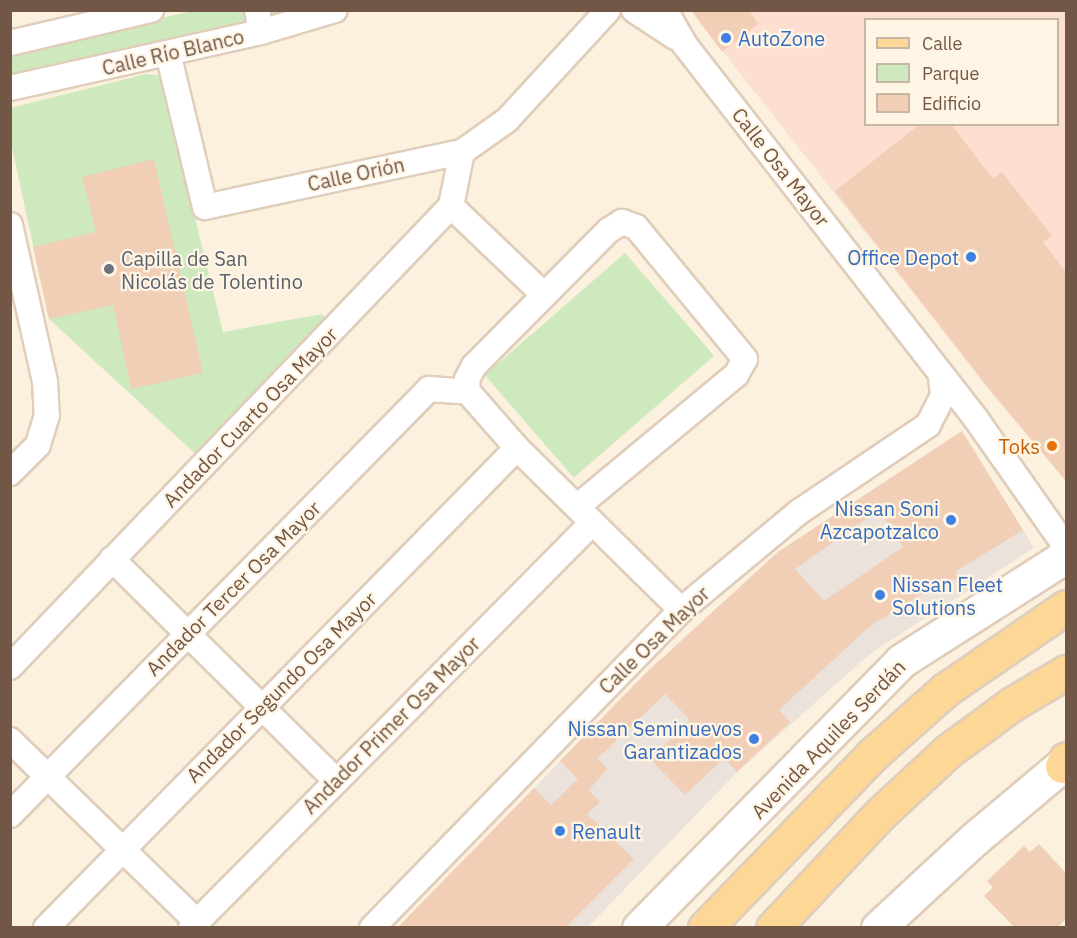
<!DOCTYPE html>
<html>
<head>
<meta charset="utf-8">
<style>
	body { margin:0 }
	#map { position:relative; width:1077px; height:938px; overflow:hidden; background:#fcf1df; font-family:"IBM Plex Sans",sans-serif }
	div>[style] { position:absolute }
	.commercial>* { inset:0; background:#fddfd2 }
	.industrial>* { inset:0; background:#eae2db }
	.green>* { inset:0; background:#cfe9be; transform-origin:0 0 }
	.building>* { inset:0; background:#f1ceb6 }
	.roads { filter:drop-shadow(2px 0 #e0cdbb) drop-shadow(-2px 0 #e0cdbb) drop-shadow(0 2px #e0cdbb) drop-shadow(0 -2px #e0cdbb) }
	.street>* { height:24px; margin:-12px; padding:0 12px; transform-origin:12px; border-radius:12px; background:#fff }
	.secondary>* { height:33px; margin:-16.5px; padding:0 16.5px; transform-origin:16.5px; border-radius:16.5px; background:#fff }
	.primary>* { height:33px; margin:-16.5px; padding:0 16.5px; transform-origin:16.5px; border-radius:16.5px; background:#fcd796 }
	.dots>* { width:16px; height:16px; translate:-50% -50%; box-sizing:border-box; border:3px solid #fff5e5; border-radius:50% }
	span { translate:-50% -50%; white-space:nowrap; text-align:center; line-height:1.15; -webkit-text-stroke:4.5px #fff5e5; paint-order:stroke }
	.shop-label { font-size:20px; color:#366cbe }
	.left { translate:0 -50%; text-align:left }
	.right { translate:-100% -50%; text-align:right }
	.street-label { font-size:20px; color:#725747 }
	.worship-label { font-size:20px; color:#5b616d }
	.food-label { font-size:20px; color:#c56008 }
	.frame { position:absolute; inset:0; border:12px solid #725747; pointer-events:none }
	.legend { position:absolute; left:864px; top:18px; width:195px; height:108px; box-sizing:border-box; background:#fff5e5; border:2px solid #c7b6a6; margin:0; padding:8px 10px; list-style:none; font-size:18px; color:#725747 }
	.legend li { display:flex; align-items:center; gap:12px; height:30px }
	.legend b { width:30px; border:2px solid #c7b6a6 }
</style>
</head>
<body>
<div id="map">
	<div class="commercial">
		<i style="clip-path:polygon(evenodd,691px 11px,1066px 11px,1066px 481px,993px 395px,691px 11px,866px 20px,1058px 20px,1058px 124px,866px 124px,866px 20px)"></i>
	</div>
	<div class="industrial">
		<i style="clip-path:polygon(962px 431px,1034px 548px,871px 653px,737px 772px,588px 927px,398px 928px,646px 673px,778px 552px)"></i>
	</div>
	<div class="green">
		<i style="clip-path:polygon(193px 11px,304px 11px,11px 79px,10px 51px)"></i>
		<i style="clip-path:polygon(146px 74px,158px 75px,162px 84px,223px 332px,322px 314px,333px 326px,202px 460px,49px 319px,11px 143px,10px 109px,14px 107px)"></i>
		<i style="left:625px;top:253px;width:136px;height:186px;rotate:49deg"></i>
	</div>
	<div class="building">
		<i style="clip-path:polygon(691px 10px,749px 10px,758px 24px,722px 52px)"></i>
		<i style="clip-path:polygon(920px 124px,951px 124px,993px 179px,1002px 172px,1052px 236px,1043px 242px,1066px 272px,1066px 481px,990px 390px,835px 191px)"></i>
		<i style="clip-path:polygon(154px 159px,203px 373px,131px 389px,113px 305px,49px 319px,33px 247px,96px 232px,82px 177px)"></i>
		<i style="clip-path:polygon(evenodd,962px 431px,1023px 530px,955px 572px,958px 577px,933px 592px,930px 589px,870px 626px,779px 710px,790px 722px,737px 772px,724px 758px,685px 795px,650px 759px,690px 720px,665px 694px,598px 758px,607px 769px,589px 790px,560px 761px,646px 673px,778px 552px,962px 431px,879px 510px,903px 547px,824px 601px,795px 569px,879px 510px)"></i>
		<i style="clip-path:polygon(578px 779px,600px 802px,587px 814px,634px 859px,566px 927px,398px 927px,534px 788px,551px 805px)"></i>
		<i style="clip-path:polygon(1039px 844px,1066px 873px,1066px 919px,1058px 927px,1014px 927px,984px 896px,993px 887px,987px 881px,1024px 846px,1030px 852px)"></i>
	</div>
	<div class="roads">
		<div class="street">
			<i style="left:257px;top:10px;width:22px;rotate:80deg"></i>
			<i style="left:634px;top:10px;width:49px;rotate:33.4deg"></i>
			<i style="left:665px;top:10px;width:40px;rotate:60.3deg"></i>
			<i style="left:685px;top:45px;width:474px;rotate:52.1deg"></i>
			<i style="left:976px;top:419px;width:156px;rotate:54.9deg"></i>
			<i style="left:10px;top:43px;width:145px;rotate:-13.2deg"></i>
			<i style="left:168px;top:53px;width:158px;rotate:76.5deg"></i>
			<i style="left:205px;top:207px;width:263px;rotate:-12.1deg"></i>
			<i style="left:462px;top:152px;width:55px;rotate:-35.4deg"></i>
			<i style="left:507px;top:120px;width:149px;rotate:-47.4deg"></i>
			<i style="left:10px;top:88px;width:257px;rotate:-12.6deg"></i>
			<i style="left:261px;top:32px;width:77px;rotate:-16.6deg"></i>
			<i style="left:451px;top:206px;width:129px;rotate:43.7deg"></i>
			<i style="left:10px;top:225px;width:161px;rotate:77.4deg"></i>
			<i style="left:45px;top:382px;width:33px;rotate:87deg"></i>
			<i style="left:47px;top:415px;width:31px;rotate:107deg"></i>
			<i style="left:38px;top:445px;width:40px;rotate:135deg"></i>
			<i style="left:578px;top:506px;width:205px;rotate:-39.7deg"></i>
			<i style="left:736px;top:375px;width:18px;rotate:-61deg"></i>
			<i style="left:745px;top:359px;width:171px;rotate:-129.5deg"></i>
			<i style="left:636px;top:227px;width:15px;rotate:-160deg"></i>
			<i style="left:622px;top:222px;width:15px;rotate:148deg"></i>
			<i style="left:609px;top:230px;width:192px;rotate:134.8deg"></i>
			<i style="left:474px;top:366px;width:15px;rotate:118deg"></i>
			<i style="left:467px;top:379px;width:13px;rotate:86deg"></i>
			<i style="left:468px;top:392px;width:74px;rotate:48.8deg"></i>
			<i style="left:517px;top:448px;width:231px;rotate:44.6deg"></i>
			<i style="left:112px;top:559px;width:314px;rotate:44.7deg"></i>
			<i style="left:10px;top:667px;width:638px;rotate:-46.27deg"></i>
			<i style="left:451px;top:206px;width:55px;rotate:-78.5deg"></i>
			<i style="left:10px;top:740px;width:261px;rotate:44.2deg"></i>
			<i style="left:10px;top:815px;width:598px;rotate:-45.47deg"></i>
			<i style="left:429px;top:389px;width:39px;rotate:4deg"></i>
			<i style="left:46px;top:928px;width:672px;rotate:-45.54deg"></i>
			<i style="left:191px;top:928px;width:570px;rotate:-45.28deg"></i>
			<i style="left:372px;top:928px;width:443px;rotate:-45.8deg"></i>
			<i style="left:681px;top:610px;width:153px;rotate:-39.7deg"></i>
			<i style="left:799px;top:512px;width:156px;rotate:-34deg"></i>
			<i style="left:928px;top:425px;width:33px;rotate:-63deg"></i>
			<i style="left:943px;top:396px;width:20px;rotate:-96deg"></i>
		</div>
		<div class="secondary">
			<i style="left:639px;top:928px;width:374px;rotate:-45.5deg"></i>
			<i style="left:901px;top:661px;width:196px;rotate:-32.5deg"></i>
			<i style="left:878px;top:928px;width:129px;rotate:-42.8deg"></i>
			<i style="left:973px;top:840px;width:121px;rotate:-40deg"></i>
		</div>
		<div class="primary">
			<i style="left:1062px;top:766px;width:8px;rotate:-60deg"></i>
			<i style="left:705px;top:928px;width:240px;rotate:-46deg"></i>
			<i style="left:872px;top:755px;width:98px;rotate:-41.7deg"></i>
			<i style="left:945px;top:690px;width:147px;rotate:-34.4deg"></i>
			<i style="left:773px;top:928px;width:156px;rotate:-46.8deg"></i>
			<i style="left:880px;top:814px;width:93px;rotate:-42.8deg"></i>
			<i style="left:948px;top:751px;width:79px;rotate:-36.3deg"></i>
			<i style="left:1012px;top:704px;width:63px;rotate:-30.7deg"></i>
		</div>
	</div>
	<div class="dots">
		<i style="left:726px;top:38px;background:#3f7fe0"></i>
		<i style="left:971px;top:257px;background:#3f7fe0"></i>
		<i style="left:109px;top:269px;background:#6b7280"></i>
		<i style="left:1052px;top:446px;background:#e8710a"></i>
		<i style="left:951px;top:520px;background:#3f7fe0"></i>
		<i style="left:880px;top:595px;background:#3f7fe0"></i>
		<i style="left:754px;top:739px;background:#3f7fe0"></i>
		<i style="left:560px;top:831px;background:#3f7fe0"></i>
	</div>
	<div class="shop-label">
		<span class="left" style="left:738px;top:38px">AutoZone</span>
		<span class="right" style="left:959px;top:257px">Office Depot</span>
		<span class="right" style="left:939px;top:520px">Nissan Soni<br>Azcapotzalco</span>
		<span class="left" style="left:892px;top:596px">Nissan Fleet<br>Solutions</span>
		<span class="right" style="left:742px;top:740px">Nissan Seminuevos<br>Garantizados</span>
		<span class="left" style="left:572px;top:831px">Renault</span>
	</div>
	<div class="street-label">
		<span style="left:173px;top:52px;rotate:-13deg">Calle Río Blanco</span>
		<span style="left:781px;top:167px;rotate:52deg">Calle Osa Mayor</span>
		<span style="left:356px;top:174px;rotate:-12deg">Calle Orión</span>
		<span style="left:250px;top:417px;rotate:-46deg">Andador Cuarto Osa Mayor</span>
		<span style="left:233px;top:588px;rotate:-45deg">Andador Tercer Osa Mayor</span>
		<span style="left:654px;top:640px;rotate:-44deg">Calle Osa Mayor</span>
		<span style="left:281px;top:687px;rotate:-45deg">Andador Segundo Osa Mayor</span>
		<span style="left:391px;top:725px;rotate:-45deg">Andador Primer Osa Mayor</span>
		<span style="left:828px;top:739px;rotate:-46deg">Avenida Aquiles Serdán</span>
	</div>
	<div class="worship-label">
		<span class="left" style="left:121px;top:270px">Capilla de San<br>Nicolás de Tolentino</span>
	</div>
	<div class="food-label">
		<span class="right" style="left:1040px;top:446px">Toks</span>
	</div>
	<div class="frame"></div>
	<ul class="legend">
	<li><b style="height:8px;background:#fcd796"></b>Calle</li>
	<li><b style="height:16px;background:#cfe9be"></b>Parque</li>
	<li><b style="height:16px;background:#f1ceb6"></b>Edificio</li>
	</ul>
</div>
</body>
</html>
